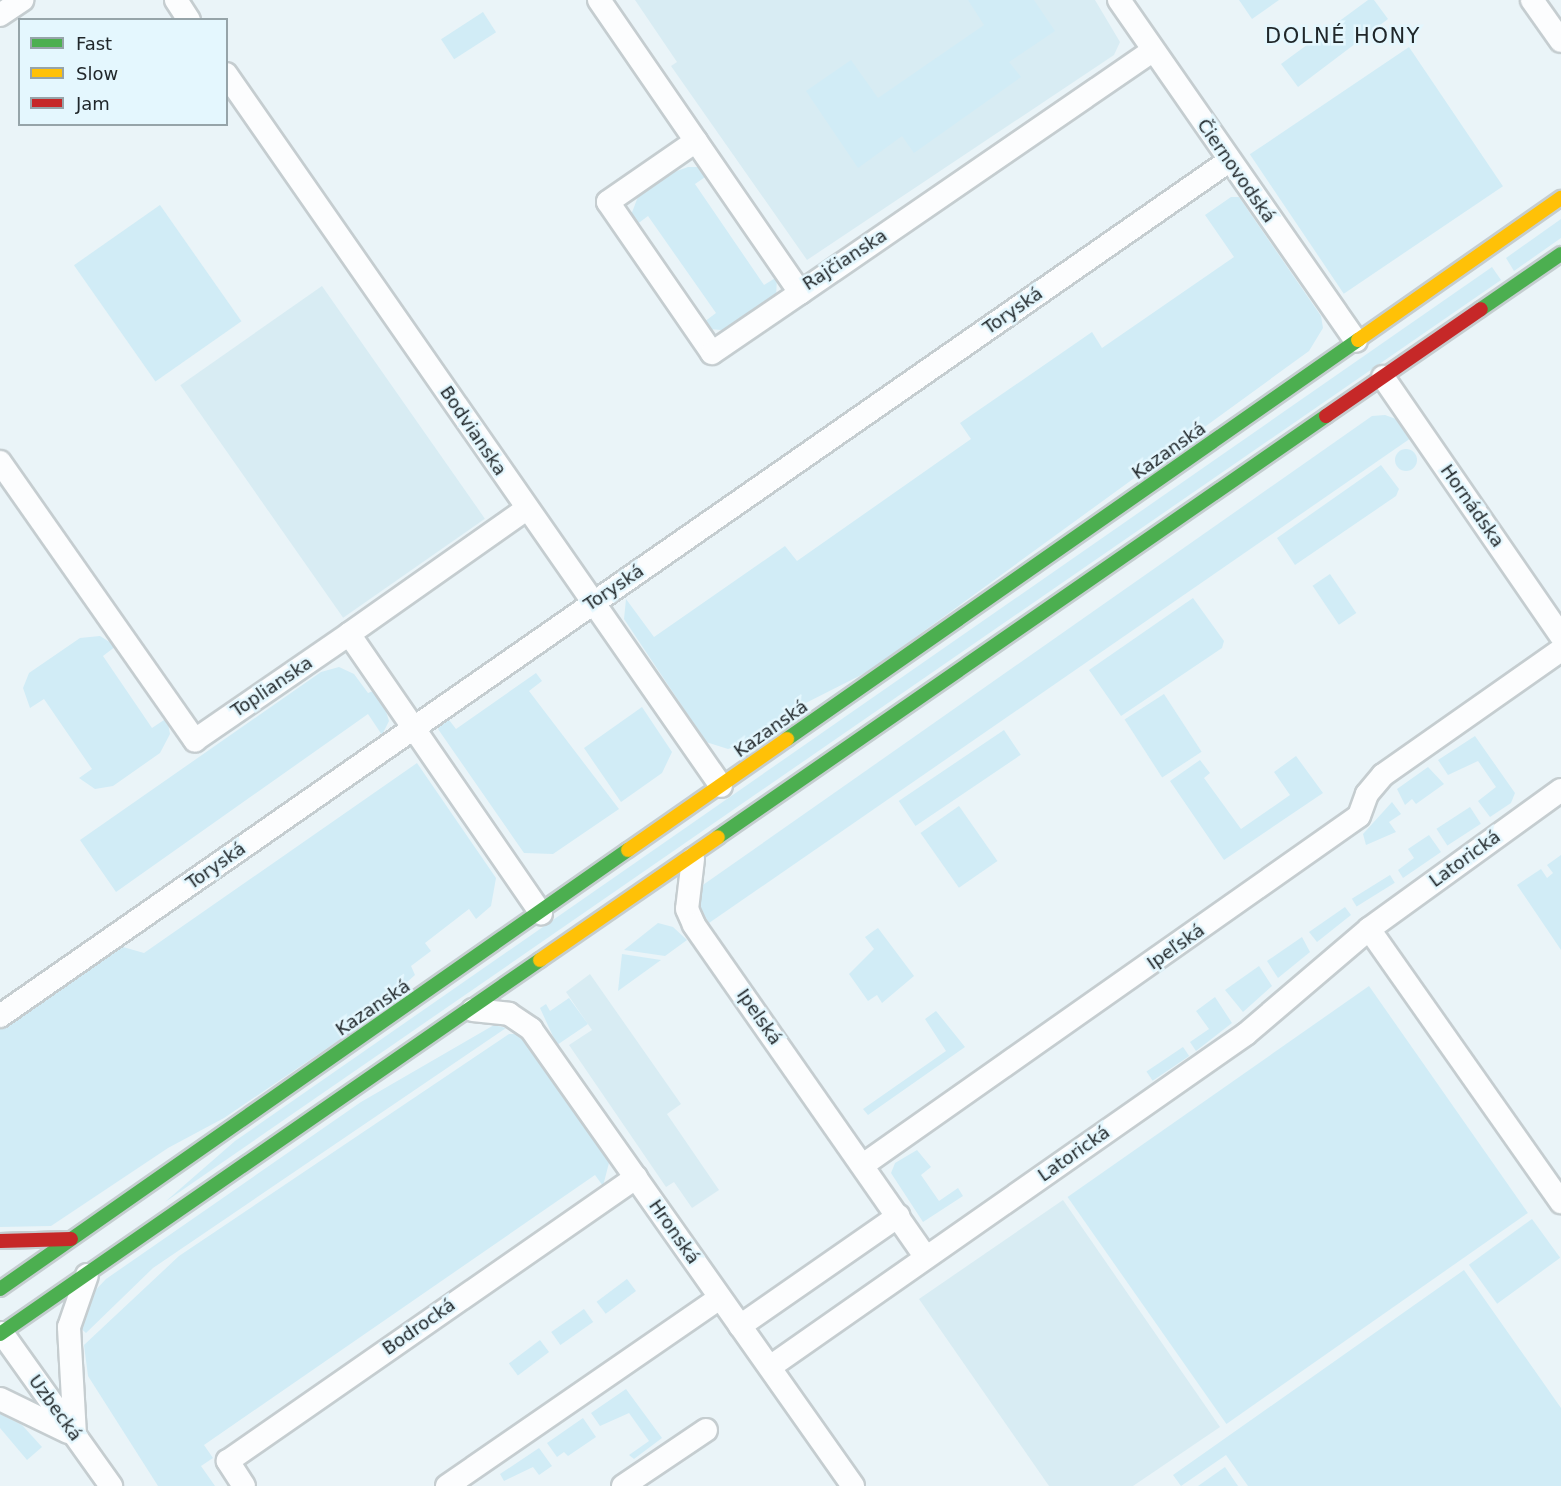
<!DOCTYPE html>
<html>
<head>
<meta charset="utf-8">
<style>
	body { margin:0 }
	#map { position:relative; width:1561px; height:1486px; overflow:hidden; background:#eaf4f8; font-family:"DejaVu Sans",sans-serif }
	div>[style] { position:absolute }
	.built>* { inset:0; background:#d8ecf3; transform-origin:0 0 }
	.green>* { inset:0; background:#d1ecf6; transform-origin:0 0 }
	.round { border-radius:50% }
	.roads { filter:drop-shadow(2px 0 #c5cdd0) drop-shadow(-2px 0 #c5cdd0) drop-shadow(0 2px #c5cdd0) drop-shadow(0 -2px #c5cdd0) }
	.street>* { height:22px; margin:-11px; padding:0 11px; transform-origin:11px; border-radius:11px; background:#fcfdfe }
	.fast>* { height:14px; margin:-7px; padding:0 7px; transform-origin:7px; border-radius:7px; background:#4caf50 }
	.slow>* { height:14px; margin:-7px; padding:0 7px; transform-origin:7px; border-radius:7px; background:#ffc107 }
	.jam>* { height:14px; margin:-7px; padding:0 7px; transform-origin:7px; border-radius:7px; background:#c62828 }
	span { translate:-50% -50%; white-space:nowrap; text-align:center; line-height:1.15; -webkit-text-stroke:5px #e4f7fe; paint-order:stroke }
	.street-label { font-size:18px; color:#20272a }
	.quarter-label { font-size:21px; color:#20272a; letter-spacing:1.5px }
	.legend { position:absolute; left:18px; top:18px; width:210px; height:108px; box-sizing:border-box; background:#e4f7fe; border:2px solid #96a4a9; margin:0; padding:8px 10px; list-style:none; font-size:18px; color:#20272a }
	.legend li { display:flex; align-items:center; gap:12px; height:30px }
	.legend b { width:30px; border:2px solid #96a4a9 }
</style>
</head>
<body>
<div id="map">
	<div class="built">
		<i style="clip-path:polygon(635px 0,1095px 0,1120px 42px,1114px 55px,807px 260px,671px 66px,677px 62px)"></i>
		<i style="left:322px;top:286px;width:284px;height:173px;rotate:55deg"></i>
		<i style="clip-path:polygon(590px 974px,681px 1104px,667px 1114px,719px 1190px,692px 1208px,674px 1182px,666px 1187px,569px 1045px,592px 1030px,566px 992px)"></i>
		<i style="clip-path:polygon(1063px 1200px,1220px 1427px,1133px 1486px,1049px 1486px,919px 1299px)"></i>
	</div>
	<div class="green">
		<i style="clip-path:polygon(968px 0,1034px 0,1055px 31px,1009px 62px,1021px 77px,914px 153px,902px 136px,858px 168px,806px 91px,851px 60px,878px 98px,984px 25px)"></i>
		<i style="clip-path:polygon(1239px 0,1279px 0,1252px 19px)"></i>
		<i style="clip-path:polygon(1368px 0,1374px 0,1388px 19px,1298px 87px,1281px 64px)"></i>
		<i style="left:483px;top:12px;width:24px;height:50px;rotate:57deg"></i>
		<i style="left:1409px;top:47px;width:168px;height:192px;rotate:56deg"></i>
		<i style="clip-path:polygon(688px 167px,700px 167px,708px 175px,695px 184px,764px 285px,777px 277px,776px 298px,732px 331px,710px 329px,704px 322px,716px 313px,648px 216px,636px 225px,631px 215px,639px 194px,663px 176px)"></i>
		<i style="clip-path:polygon(1231px 197px,1239px 197px,1321px 316px,1323px 328px,1309px 351px,869px 671px,788px 712px,741px 745px,728px 749px,706px 742px,624px 619px,626px 599px,654px 637px,785px 546px,797px 561px,971px 439px,960px 423px,1092px 332px,1102px 348px,1234px 257px,1205px 215px)"></i>
		<i style="left:160px;top:205px;width:142px;height:105px;rotate:55deg"></i>
		<i style="clip-path:polygon(1561px 219px,1561px 238px,1514px 271px,1506px 258px)"></i>
		<i style="clip-path:polygon(1492px 267px,1501px 280px,165px 1202px,235px 1141px)"></i>
		<i style="clip-path:polygon(1385px 415px,1396px 419px,1411px 438px,709px 923px,698px 905px,700px 887px,1372px 416px)"></i>
		<i class="round" style="left:1395px;top:449px;width:22px;height:22px"></i>
		<i style="clip-path:polygon(1381px 465px,1399px 489px,1396px 496px,1295px 565px,1277px 538px)"></i>
		<i style="left:1330px;top:574px;width:47px;height:21px;rotate:56deg"></i>
		<i style="clip-path:polygon(1193px 598px,1224px 641px,1222px 648px,1121px 716px,1089px 670px)"></i>
		<i style="clip-path:polygon(100px 636px,116px 646px,103px 656px,152px 728px,167px 718px,170px 734px,160px 753px,113px 786px,95px 789px,79px 778px,92px 769px,44px 699px,30px 708px,23px 688px,29px 673px,80px 638px)"></i>
		<i style="clip-path:polygon(339px 667px,354px 674px,368px 693px,373px 691px,385px 708px,389px 721px,382px 735px,368px 714px,116px 892px,80px 840px,321px 672px)"></i>
		<i style="clip-path:polygon(536px 673px,542px 681px,529px 691px,619px 809px,553px 854px,524px 853px,438px 729px,446px 716px,456px 729px)"></i>
		<i style="left:1164px;top:694px;width:69px;height:47px;rotate:57deg"></i>
		<i style="clip-path:polygon(642px 707px,672px 752px,662px 773px,621px 802px,584px 748px)"></i>
		<i style="left:1004px;top:730px;width:30px;height:127px;rotate:56deg"></i>
		<i style="clip-path:polygon(1475px 736px,1515px 793px,1511px 803px,1490px 817px,1478px 801px,1496px 787px,1478px 761px,1448px 775px,1438px 760px)"></i>
		<i style="clip-path:polygon(1296px 756px,1323px 793px,1224px 860px,1170px 781px,1200px 760px,1210px 773px,1204px 778px,1241px 829px,1290px 795px,1274px 772px)"></i>
		<i style="clip-path:polygon(417px 763px,496px 878px,491px 906px,476px 919px,469px 909px,425px 943px,431px 951px,411px 966px,415px 975px,351px 1032px,224px 1118px,168px 1148px,51px 1226px,0 1227px,0 1028px,123px 947px,144px 953px)"></i>
		<i style="clip-path:polygon(1428px 767px,1444px 784px,1416px 804px,1412px 799px,1405px 805px,1397px 789px)"></i>
		<i style="clip-path:polygon(1392px 802px,1401px 814px,1389px 822px,1396px 832px,1366px 845px,1363px 834px)"></i>
		<i style="left:959px;top:806px;width:67px;height:47px;rotate:55deg"></i>
		<i style="left:1470px;top:807px;width:20px;height:40px;rotate:57deg"></i>
		<i style="clip-path:polygon(1429px 835px,1441px 852px,1403px 878px,1398px 870px,1414px 858px,1408px 849px)"></i>
		<i style="clip-path:polygon(1561px 855px,1561px 950px,1517px 885px,1541px 869px,1547px 878px,1553px 873px,1547px 865px)"></i>
		<i style="left:1390px;top:875px;width:9px;height:45px;rotate:58deg"></i>
		<i style="clip-path:polygon(1345px 907px,1351px 915px,1317px 942px,1309px 932px)"></i>
		<i style="clip-path:polygon(658px 923px,673px 927px,687px 940px,665px 956px,624px 950px)"></i>
		<i style="clip-path:polygon(878px 928px,914px 976px,882px 1003px,877px 995px,868px 1001px,849px 974px,874px 949px,865px 937px)"></i>
		<i style="clip-path:polygon(1302px 937px,1310px 952px,1278px 978px,1267px 961px)"></i>
		<i style="clip-path:polygon(622px 954px,661px 960px,618px 991px)"></i>
		<i style="clip-path:polygon(1259px 966px,1272px 986px,1243px 1012px,1225px 990px)"></i>
		<i style="left:1369px;top:986px;width:277px;height:368px;rotate:55deg"></i>
		<i style="clip-path:polygon(1215px 997px,1232px 1023px,1196px 1051px,1190px 1042px,1209px 1029px,1196px 1011px)"></i>
		<i style="clip-path:polygon(569px 998px,588px 1024px,557px 1045px,540px 1008px,546px 1004px,550px 1011px)"></i>
		<i style="clip-path:polygon(936px 1011px,965px 1047px,868px 1115px,863px 1109px,946px 1051px,925px 1019px)"></i>
		<i style="clip-path:polygon(494px 1025px,506px 1028px,153px 1268px,86px 1333px,78px 1326px,88px 1298px,106px 1279px,361px 1102px)"></i>
		<i style="clip-path:polygon(509px 1034px,523px 1034px,610px 1159px,603px 1186px,595px 1175px,204px 1445px,213px 1458px,201px 1466px,215px 1486px,158px 1486px,88px 1376px,84px 1345px,179px 1256px)"></i>
		<i style="left:1183px;top:1047px;width:11px;height:44px;rotate:56deg"></i>
		<i style="clip-path:polygon(917px 1150px,931px 1167px,921px 1175px,939px 1201px,958px 1188px,963px 1196px,923px 1222px,891px 1173px,895px 1163px)"></i>
		<i style="left:1532px;top:1219px;width:48px;height:78px;rotate:54deg"></i>
		<i style="clip-path:polygon(1464px 1270px,1561px 1408px,1561px 1486px,1248px 1486px,1226px 1455px,1181px 1486px,1173px 1475px)"></i>
		<i style="left:627px;top:1279px;width:15px;height:38px;rotate:53deg"></i>
		<i style="left:584px;top:1309px;width:16px;height:40px;rotate:55deg"></i>
		<i style="left:540px;top:1340px;width:15px;height:39px;rotate:53deg"></i>
		<i style="clip-path:polygon(626px 1389px,662px 1438px,634px 1459px,629px 1455px,649px 1441px,629px 1413px,600px 1426px,591px 1413px)"></i>
		<i style="clip-path:polygon(0 1414px,22px 1425px,42px 1447px,27px 1460px,0 1428px)"></i>
		<i style="clip-path:polygon(583px 1418px,596px 1437px,568px 1456px,564px 1452px,557px 1457px,547px 1443px)"></i>
		<i style="clip-path:polygon(539px 1448px,552px 1466px,539px 1475px,533px 1467px,504px 1481px,500px 1474px)"></i>
		<i style="clip-path:polygon(1225px 1467px,1238px 1486px,1198px 1486px)"></i>
	</div>
	<div class="roads">
		<div class="street">
			<i style="left:176px;top:0;width:24px;rotate:57deg"></i>
			<i style="left:599px;top:0;width:355px;rotate:55.5deg"></i>
			<i style="left:800px;top:293px;width:427px;rotate:-34.5deg"></i>
			<i style="left:1119px;top:0;width:415px;rotate:55.2deg"></i>
			<i style="left:1532px;top:0;width:50px;rotate:54.7deg"></i>
			<i style="left:0;top:15px;width:27px;rotate:-34deg"></i>
			<i style="left:226px;top:74px;width:867px;rotate:55.19deg"></i>
			<i style="left:696px;top:141px;width:107px;rotate:145.3deg"></i>
			<i style="left:608px;top:202px;width:183px;rotate:55.4deg"></i>
			<i style="left:712px;top:353px;width:107px;rotate:-34.3deg"></i>
			<i style="left:1383px;top:377px;width:314px;rotate:55.5deg"></i>
			<i style="left:0;top:462px;width:340px;rotate:55deg"></i>
			<i style="left:195px;top:740px;width:187px;rotate:-34.5deg"></i>
			<i style="left:349px;top:634px;width:339px;rotate:55.5deg"></i>
			<i style="left:349px;top:634px;width:217px;rotate:-35.2deg"></i>
			<i style="left:693px;top:859px;width:50px;rotate:96.8deg"></i>
			<i style="left:687px;top:909px;width:17px;rotate:66deg"></i>
			<i style="left:694px;top:925px;width:404px;rotate:55.1deg"></i>
			<i style="left:1369px;top:929px;width:334px;rotate:54.9deg"></i>
			<i style="left:473px;top:1010px;width:36px;rotate:6deg"></i>
			<i style="left:509px;top:1014px;width:27px;rotate:34deg"></i>
			<i style="left:531px;top:1029px;width:559px;rotate:54.83deg"></i>
			<i style="left:0;top:1016px;width:1497px;rotate:-34.83deg"></i>
			<i style="left:863px;top:1165px;width:606px;rotate:-35.13deg"></i>
			<i style="left:1359px;top:816px;width:23px;rotate:-70deg"></i>
			<i style="left:1367px;top:794px;width:25px;rotate:-50deg"></i>
			<i style="left:1383px;top:775px;width:218px;rotate:-35.1deg"></i>
			<i style="left:740px;top:1326px;width:193px;rotate:-34.8deg"></i>
			<i style="left:2px;top:1333px;width:188px;rotate:54.5deg"></i>
			<i style="left:770px;top:1367px;width:581px;rotate:-34.98deg"></i>
			<i style="left:1246px;top:1034px;width:162px;rotate:-40.5deg"></i>
			<i style="left:1369px;top:929px;width:237px;rotate:-35.9deg"></i>
			<i style="left:0;top:1399px;width:76px;rotate:25.9deg"></i>
			<i style="left:75px;top:1435px;width:108px;rotate:-93.2deg"></i>
			<i style="left:69px;top:1327px;width:55px;rotate:-70.9deg"></i>
			<i style="left:244px;top:1486px;width:30px;rotate:-123deg"></i>
			<i style="left:228px;top:1461px;width:497px;rotate:-34.8deg"></i>
			<i style="left:447px;top:1486px;width:331px;rotate:-34.6deg"></i>
			<i style="left:623px;top:1486px;width:100px;rotate:-34deg"></i>
		</div>
		<div class="fast">
			<i style="left:1481px;top:309px;width:97px;rotate:-34.5deg"></i>
			<i style="left:787px;top:739px;width:697px;rotate:-34.94deg"></i>
			<i style="left:718px;top:837px;width:740px;rotate:-34.7deg"></i>
			<i style="left:0;top:1289px;width:766px;rotate:-34.96deg"></i>
			<i style="left:0;top:1334px;width:657px;rotate:-34.71deg"></i>
		</div>
		<div class="slow">
			<i style="left:1358px;top:340px;width:248px;rotate:-35deg"></i>
			<i style="left:628px;top:850px;width:194px;rotate:-34.9deg"></i>
			<i style="left:540px;top:960px;width:216px;rotate:-34.6deg"></i>
		</div>
		<div class="jam">
			<i style="left:1326px;top:416px;width:188px;rotate:-34.6deg"></i>
			<i style="left:0;top:1241px;width:71px;rotate:-1.6deg"></i>
		</div>
	</div>
	<div class="street-label">
		<span style="left:1236px;top:171px;rotate:55deg">Čiernovodská</span>
		<span style="left:845px;top:260px;rotate:-33deg">Rajčianska</span>
		<span style="left:1013px;top:311px;rotate:-35deg">Toryská</span>
		<span style="left:473px;top:431px;rotate:56deg">Bodvianska</span>
		<span style="left:1169px;top:451px;rotate:-35deg">Kazanská</span>
		<span style="left:1472px;top:506px;rotate:55deg">Hornádska</span>
		<span style="left:614px;top:588px;rotate:-34deg">Toryská</span>
		<span style="left:272px;top:687px;rotate:-34deg">Toplianska</span>
		<span style="left:771px;top:729px;rotate:-35deg">Kazanská</span>
		<span style="left:1465px;top:859px;rotate:-36deg">Latorická</span>
		<span style="left:216px;top:866px;rotate:-35deg">Toryská</span>
		<span style="left:1176px;top:947px;rotate:-35deg">Ipeľská</span>
		<span style="left:373px;top:1008px;rotate:-34deg">Kazanská</span>
		<span style="left:759px;top:1017px;rotate:55deg">Ipelská</span>
		<span style="left:1074px;top:1154px;rotate:-35deg">Latorická</span>
		<span style="left:674px;top:1232px;rotate:55deg">Hronská</span>
		<span style="left:419px;top:1327px;rotate:-35deg">Bodrocká</span>
		<span style="left:55px;top:1408px;rotate:54deg">Uzbecká</span>
	</div>
	<div class="quarter-label">
		<span style="left:1343px;top:36px">DOLNÉ HONY</span>
	</div>
	<ul class="legend">
	<li><b style="height:8px;background:#4caf50"></b>Fast</li>
	<li><b style="height:8px;background:#ffc107"></b>Slow</li>
	<li><b style="height:8px;background:#c62828"></b>Jam</li>
	</ul>
</div>
</body>
</html>
